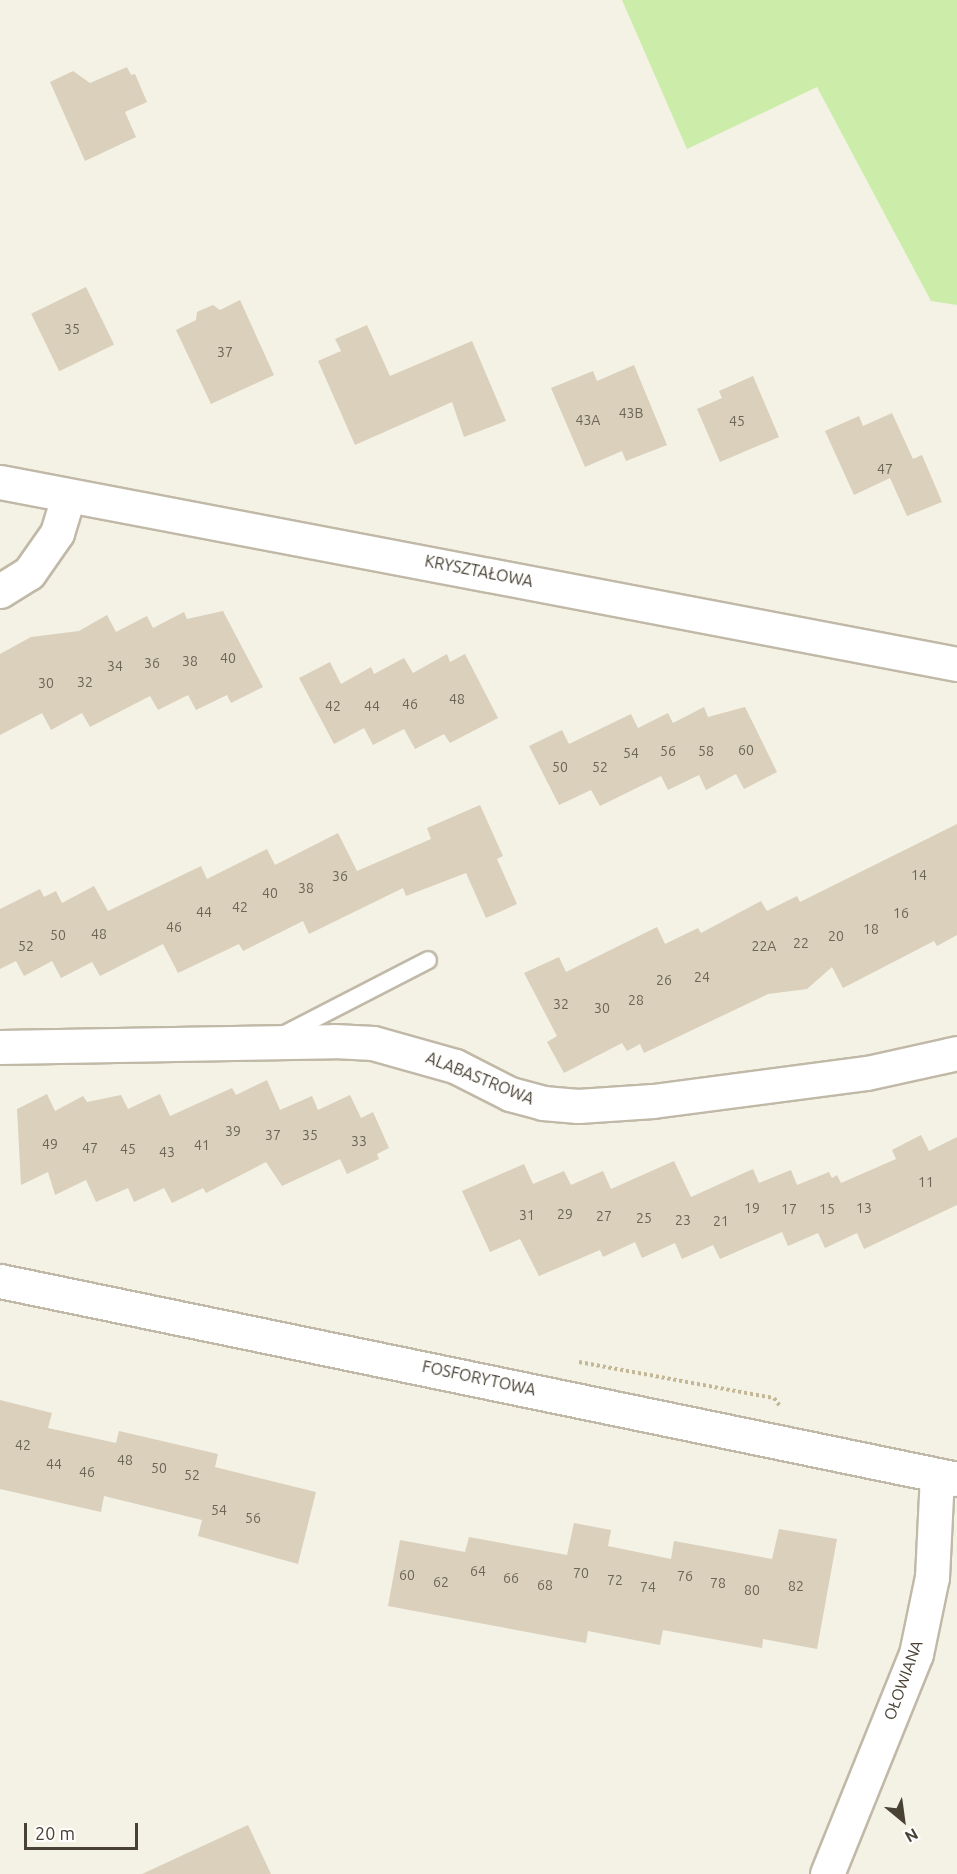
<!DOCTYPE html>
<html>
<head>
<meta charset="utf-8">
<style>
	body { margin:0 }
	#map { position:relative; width:957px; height:1874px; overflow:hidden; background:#f4f1e5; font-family:Ubuntu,sans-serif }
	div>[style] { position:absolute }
	.green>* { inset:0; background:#cbeda9 }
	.building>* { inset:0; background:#dad0bc; transform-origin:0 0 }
	.path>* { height:4px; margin-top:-2px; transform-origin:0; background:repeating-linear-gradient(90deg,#c4b796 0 3px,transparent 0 6px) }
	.roads { filter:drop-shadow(2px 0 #c1b9a7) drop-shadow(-2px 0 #c1b9a7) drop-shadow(0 2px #c1b9a7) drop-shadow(0 -2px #c1b9a7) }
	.lane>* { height:16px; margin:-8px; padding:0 8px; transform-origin:8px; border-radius:8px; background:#fff }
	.street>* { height:33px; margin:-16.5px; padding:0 16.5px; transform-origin:16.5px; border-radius:16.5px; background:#fff }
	span { translate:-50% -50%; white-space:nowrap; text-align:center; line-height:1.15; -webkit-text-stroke:5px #fff; paint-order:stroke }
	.number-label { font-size:14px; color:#6c6556 }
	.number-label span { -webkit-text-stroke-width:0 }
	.street-label { font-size:16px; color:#484134 }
	.north { position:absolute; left:873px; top:1790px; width:60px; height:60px; -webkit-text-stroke:4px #fff; paint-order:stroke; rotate:151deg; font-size:16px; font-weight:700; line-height:24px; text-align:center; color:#484134 }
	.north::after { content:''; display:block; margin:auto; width:21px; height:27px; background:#484134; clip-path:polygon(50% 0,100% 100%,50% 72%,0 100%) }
	.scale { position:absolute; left:24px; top:1823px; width:114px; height:27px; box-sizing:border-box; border:3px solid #484134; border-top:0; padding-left:8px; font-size:18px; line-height:21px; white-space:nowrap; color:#484134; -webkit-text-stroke:4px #fff; paint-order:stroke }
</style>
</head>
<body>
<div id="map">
	<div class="green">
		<i style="clip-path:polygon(622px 0,957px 0,957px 305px,931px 301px,817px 87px,687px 149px)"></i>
	</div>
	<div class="building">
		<i style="clip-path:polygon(127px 67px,131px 75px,135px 74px,147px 102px,125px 112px,136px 137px,85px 161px,50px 82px,73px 71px,90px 83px)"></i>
		<i style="left:86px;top:287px;width:64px;height:61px;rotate:64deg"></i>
		<i style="clip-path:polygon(240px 300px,274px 375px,211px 404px,176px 330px,196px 320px,197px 312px,213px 305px,220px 310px)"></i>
		<i style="clip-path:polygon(367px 325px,390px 376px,472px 341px,506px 421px,464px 437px,452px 402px,355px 445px,318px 361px,341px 351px,335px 339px)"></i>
		<i style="clip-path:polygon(634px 365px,667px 445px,626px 461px,622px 451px,585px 467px,551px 388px,593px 371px,597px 381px)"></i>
		<i style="clip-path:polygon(753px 376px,779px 437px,720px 462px,697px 409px,722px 398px,719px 391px)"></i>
		<i style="clip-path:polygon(892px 413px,913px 459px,922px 455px,942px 502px,907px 516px,890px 478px,854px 495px,825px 431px,859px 416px,863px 426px)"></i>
		<i style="clip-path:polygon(223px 611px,263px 687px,231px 703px,227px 695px,196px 710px,188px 695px,158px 710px,150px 696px,90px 727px,82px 713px,51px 730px,42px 713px,0 735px,0 654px,31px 637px,79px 631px,107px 615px,116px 632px,147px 616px,153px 628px,184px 612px,187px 619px)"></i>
		<i style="clip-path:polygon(447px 654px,450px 662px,465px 654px,498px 718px,450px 743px,444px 734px,415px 749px,404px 729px,373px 745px,364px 728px,334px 744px,299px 678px,330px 662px,341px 684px,371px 667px,374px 674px,404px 658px,413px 673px)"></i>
		<i style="clip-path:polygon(704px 707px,708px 717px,745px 707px,777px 772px,744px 789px,736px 774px,706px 790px,699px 775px,668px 790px,661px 776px,600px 806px,591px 790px,559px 805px,529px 746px,562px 730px,569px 744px,631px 714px,638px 728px,668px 713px,673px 723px)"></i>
		<i style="clip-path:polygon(480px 805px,503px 856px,497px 859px,517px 904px,486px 918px,466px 873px,406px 896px,403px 888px,309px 934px,303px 921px,243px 951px,239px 944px,178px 973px,163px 944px,100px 976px,92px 962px,61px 978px,52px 961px,24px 976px,16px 961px,0 969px,0 909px,40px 889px,44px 897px,56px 891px,62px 903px,94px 886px,108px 911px,201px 866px,207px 879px,267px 849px,275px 865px,338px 833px,357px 871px,431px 839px,427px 828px)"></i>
		<i style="clip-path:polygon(957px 824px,957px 935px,937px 946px,934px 941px,843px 988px,832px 967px,807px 989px,768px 994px,644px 1053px,640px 1044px,627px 1051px,622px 1043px,564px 1073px,547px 1042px,557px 1036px,524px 973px,559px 957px,566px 972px,657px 927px,665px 944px,698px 928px,701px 933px,761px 901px,767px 911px,797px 896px,800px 902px)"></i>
		<i style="clip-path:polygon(267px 1080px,280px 1110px,312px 1096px,318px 1110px,350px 1095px,361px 1118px,373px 1112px,389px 1148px,377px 1154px,379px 1159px,347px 1174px,340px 1159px,282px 1186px,266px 1162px,206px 1193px,203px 1188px,172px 1203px,164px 1188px,134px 1202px,128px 1188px,96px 1202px,86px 1180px,55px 1195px,48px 1172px,21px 1185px,17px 1109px,47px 1094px,55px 1111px,83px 1096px,87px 1102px,121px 1095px,128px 1109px,160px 1094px,170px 1116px,232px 1088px,236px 1095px)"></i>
		<i style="clip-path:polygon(921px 1135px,929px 1151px,957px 1137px,957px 1205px,864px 1249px,857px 1233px,825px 1248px,818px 1233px,788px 1246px,782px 1232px,720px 1259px,713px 1245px,682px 1259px,675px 1243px,642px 1258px,635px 1242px,603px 1257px,600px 1250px,539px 1276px,520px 1239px,490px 1252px,462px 1191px,524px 1164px,533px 1184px,564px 1171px,571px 1185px,603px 1171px,611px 1189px,674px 1161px,691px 1197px,753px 1169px,759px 1183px,791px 1170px,797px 1185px,829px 1172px,832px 1178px,837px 1175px,841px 1183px,896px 1159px,892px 1150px)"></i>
		<i style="clip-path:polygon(0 1400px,52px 1413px,48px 1428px,116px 1443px,119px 1431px,218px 1454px,215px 1467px,316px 1492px,298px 1564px,198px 1536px,202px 1520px,104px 1496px,101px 1512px,0 1489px)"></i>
		<i style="clip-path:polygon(574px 1523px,611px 1530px,608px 1546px,671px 1559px,674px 1541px,772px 1559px,779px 1529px,837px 1539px,817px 1649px,763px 1639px,762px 1648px,663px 1630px,660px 1645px,588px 1631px,586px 1643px,388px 1606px,400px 1540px,465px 1552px,469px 1537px,567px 1555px)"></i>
		<i style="clip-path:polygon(248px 1825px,271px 1874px,142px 1874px)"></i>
	</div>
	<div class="path">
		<i style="left:579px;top:1362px;width:198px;rotate:10.5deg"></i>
		<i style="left:774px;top:1398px;width:9px;rotate:54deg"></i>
	</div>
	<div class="roads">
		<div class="lane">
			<i style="left:283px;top:1035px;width:163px;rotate:-27.3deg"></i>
		</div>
		<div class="street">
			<i style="left:0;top:482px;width:974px;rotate:10.77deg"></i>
			<i style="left:0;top:591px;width:34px;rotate:-32deg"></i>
			<i style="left:29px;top:573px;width:49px;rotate:-55deg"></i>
			<i style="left:57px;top:533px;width:38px;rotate:-73deg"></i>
			<i style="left:0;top:1047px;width:334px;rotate:-1deg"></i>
			<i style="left:334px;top:1041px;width:39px;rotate:3deg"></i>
			<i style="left:373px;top:1043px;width:85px;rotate:15.7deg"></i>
			<i style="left:455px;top:1066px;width:62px;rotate:27deg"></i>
			<i style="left:510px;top:1094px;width:34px;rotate:15deg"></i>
			<i style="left:543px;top:1103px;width:35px;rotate:5deg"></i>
			<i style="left:578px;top:1106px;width:75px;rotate:-3.8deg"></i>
			<i style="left:653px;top:1101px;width:216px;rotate:-7.5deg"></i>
			<i style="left:867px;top:1073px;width:92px;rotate:-12.5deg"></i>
			<i style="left:0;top:1281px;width:977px;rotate:11.69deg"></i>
			<i style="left:827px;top:1874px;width:237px;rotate:-68deg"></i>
			<i style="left:916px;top:1654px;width:79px;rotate:-78.3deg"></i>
			<i style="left:932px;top:1577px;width:102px;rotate:-87.2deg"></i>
		</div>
	</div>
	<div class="number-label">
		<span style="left:72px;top:329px">35</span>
		<span style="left:225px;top:352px">37</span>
		<span style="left:631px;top:413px">43B</span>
		<span style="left:588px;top:420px">43A</span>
		<span style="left:737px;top:421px">45</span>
		<span style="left:885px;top:469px">47</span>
		<span style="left:228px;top:658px">40</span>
		<span style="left:190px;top:661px">38</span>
		<span style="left:152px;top:663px">36</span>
		<span style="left:115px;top:666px">34</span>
		<span style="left:85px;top:682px">32</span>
		<span style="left:46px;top:683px">30</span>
		<span style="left:457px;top:699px">48</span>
		<span style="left:410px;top:704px">46</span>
		<span style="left:333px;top:706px">42</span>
		<span style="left:372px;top:706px">44</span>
		<span style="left:746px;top:750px">60</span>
		<span style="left:668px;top:751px">56</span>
		<span style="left:706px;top:751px">58</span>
		<span style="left:631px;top:753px">54</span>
		<span style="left:560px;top:767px">50</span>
		<span style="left:600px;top:767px">52</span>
		<span style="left:919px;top:875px">14</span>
		<span style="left:340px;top:876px">36</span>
		<span style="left:306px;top:888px">38</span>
		<span style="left:270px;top:893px">40</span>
		<span style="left:240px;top:907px">42</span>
		<span style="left:204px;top:912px">44</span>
		<span style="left:901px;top:913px">16</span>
		<span style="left:174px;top:927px">46</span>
		<span style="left:871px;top:929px">18</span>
		<span style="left:99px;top:934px">48</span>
		<span style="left:58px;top:935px">50</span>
		<span style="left:836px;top:936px">20</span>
		<span style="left:801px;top:943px">22</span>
		<span style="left:26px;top:946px">52</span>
		<span style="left:764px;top:946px">22A</span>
		<span style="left:702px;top:977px">24</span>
		<span style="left:664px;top:980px">26</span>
		<span style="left:636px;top:1000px">28</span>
		<span style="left:561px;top:1004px">32</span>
		<span style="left:602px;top:1008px">30</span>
		<span style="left:233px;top:1131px">39</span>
		<span style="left:273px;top:1135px">37</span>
		<span style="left:310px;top:1135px">35</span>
		<span style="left:359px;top:1141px">33</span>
		<span style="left:50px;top:1144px">49</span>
		<span style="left:202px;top:1145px">41</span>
		<span style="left:90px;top:1148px">47</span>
		<span style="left:128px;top:1149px">45</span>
		<span style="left:167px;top:1152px">43</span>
		<span style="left:926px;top:1182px">11</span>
		<span style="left:752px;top:1208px">19</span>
		<span style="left:864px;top:1208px">13</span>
		<span style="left:789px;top:1209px">17</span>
		<span style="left:827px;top:1209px">15</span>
		<span style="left:565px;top:1214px">29</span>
		<span style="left:527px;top:1215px">31</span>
		<span style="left:604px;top:1216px">27</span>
		<span style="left:644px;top:1218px">25</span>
		<span style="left:683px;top:1220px">23</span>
		<span style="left:721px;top:1221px">21</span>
		<span style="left:23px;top:1445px">42</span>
		<span style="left:125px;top:1460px">48</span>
		<span style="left:54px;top:1464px">44</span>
		<span style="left:159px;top:1468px">50</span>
		<span style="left:87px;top:1472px">46</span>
		<span style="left:192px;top:1475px">52</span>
		<span style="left:219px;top:1510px">54</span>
		<span style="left:253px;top:1518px">56</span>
		<span style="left:478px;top:1571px">64</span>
		<span style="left:581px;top:1573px">70</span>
		<span style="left:407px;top:1575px">60</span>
		<span style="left:685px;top:1576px">76</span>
		<span style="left:511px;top:1578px">66</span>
		<span style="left:615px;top:1580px">72</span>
		<span style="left:441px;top:1582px">62</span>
		<span style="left:718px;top:1583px">78</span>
		<span style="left:545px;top:1585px">68</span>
		<span style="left:796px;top:1586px">82</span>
		<span style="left:648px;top:1587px">74</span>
		<span style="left:752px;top:1590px">80</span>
	</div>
	<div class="street-label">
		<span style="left:479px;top:571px;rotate:11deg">KRYSZTAŁOWA</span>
		<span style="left:480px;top:1078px;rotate:22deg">ALABASTROWA</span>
		<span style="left:479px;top:1378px;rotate:12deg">FOSFORYTOWA</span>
		<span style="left:903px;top:1680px;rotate:-70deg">OŁOWIANA</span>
	</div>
	<div class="north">N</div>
	<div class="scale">20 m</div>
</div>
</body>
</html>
